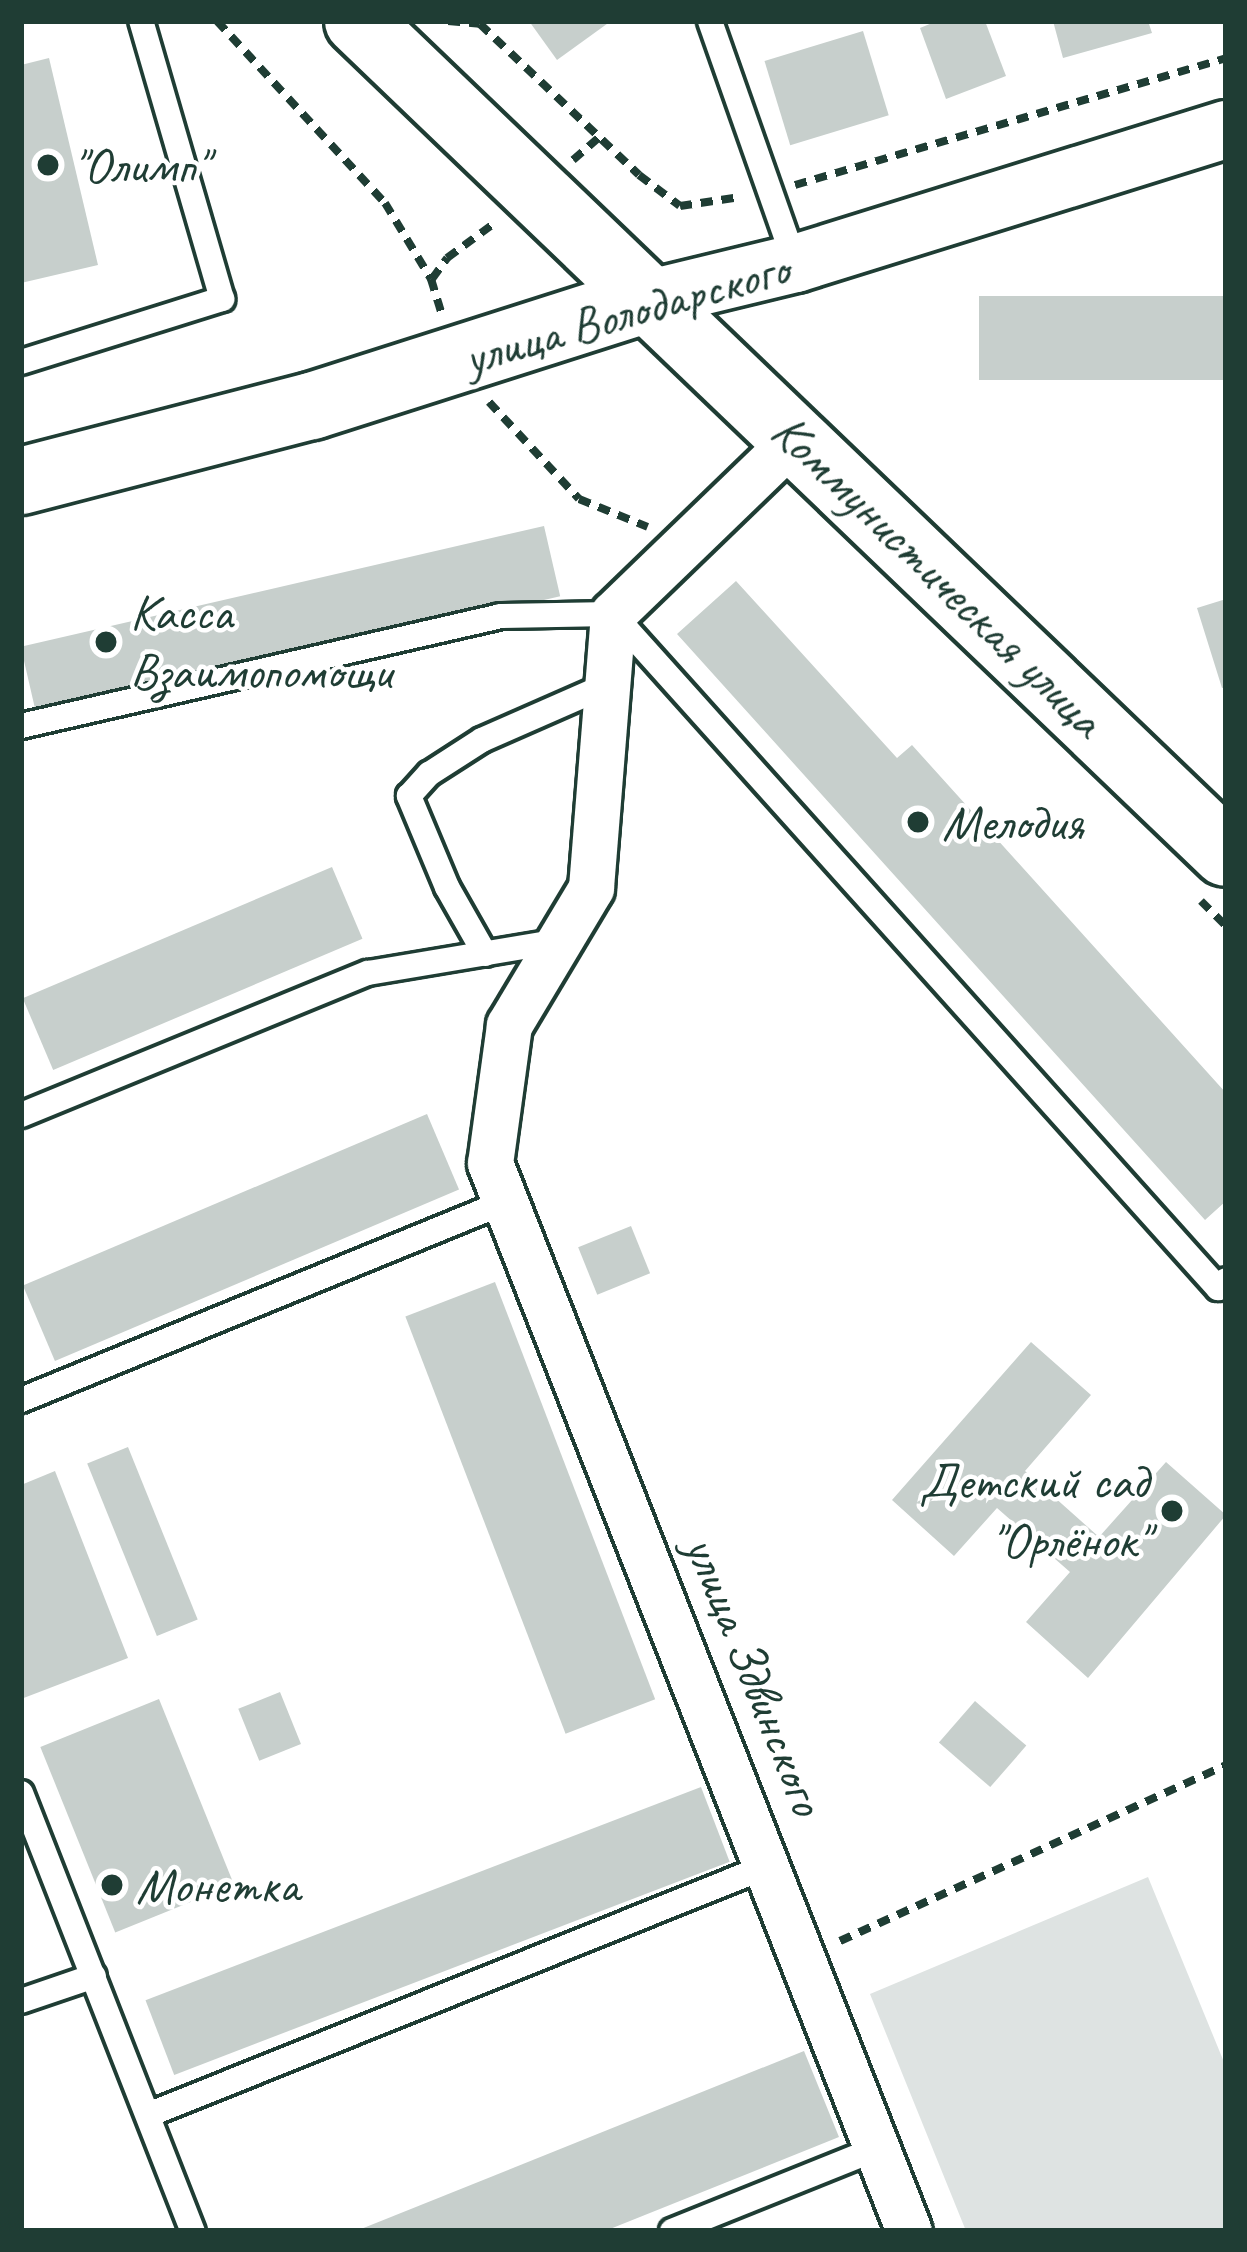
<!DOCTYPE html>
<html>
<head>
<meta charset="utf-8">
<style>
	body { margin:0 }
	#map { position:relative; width:1247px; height:2252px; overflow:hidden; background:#fff; font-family:Caveat,sans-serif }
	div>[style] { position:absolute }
	.green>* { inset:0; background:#dee3e2 }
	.building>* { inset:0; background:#c7cfcc; transform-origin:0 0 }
	.path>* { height:8px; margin-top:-4px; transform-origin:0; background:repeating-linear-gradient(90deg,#1f3d34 0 12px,transparent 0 21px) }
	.roads { filter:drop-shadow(3px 0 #1f3d34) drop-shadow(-3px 0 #1f3d34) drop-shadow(0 3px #1f3d34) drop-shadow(0 -3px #1f3d34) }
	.service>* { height:24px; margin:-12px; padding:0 12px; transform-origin:12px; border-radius:12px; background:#fff }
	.minor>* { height:45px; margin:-22.5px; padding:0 22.5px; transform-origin:22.5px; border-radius:22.5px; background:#fff }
	.tertiary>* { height:57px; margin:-28.5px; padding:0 28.5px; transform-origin:28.5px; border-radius:28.5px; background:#fff }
	.secondary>* { height:66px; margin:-33px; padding:0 33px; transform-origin:33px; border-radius:33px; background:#fff }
	.dots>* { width:33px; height:33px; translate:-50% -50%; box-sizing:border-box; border:6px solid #fff; border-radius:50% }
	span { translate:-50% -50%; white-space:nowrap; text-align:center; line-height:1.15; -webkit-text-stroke:9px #fff; paint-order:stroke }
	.poi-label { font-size:51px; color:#1f3d34 }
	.left { translate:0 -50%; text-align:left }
	.right { translate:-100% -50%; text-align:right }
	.street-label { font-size:51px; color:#1f3d34 }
	.frame { position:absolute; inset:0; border:24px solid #1f3d34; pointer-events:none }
</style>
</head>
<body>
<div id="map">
	<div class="green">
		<i style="clip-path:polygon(1148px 1877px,1226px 2067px,1226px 2231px,966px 2231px,870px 1994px)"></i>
	</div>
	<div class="building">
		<i style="clip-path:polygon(529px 21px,611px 21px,557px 60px)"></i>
		<i style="clip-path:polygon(937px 21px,985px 21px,1006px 76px,946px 99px,920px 28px)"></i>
		<i style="clip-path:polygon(1053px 21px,1148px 21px,1152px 33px,1063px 58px)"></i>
		<i style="left:863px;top:31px;width:88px;height:103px;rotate:73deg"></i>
		<i style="clip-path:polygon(49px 58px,98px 265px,21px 283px,21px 65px)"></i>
		<i style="left:1226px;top:296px;width:84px;height:247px;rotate:90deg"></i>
		<i style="left:544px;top:526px;width:72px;height:537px;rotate:77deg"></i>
		<i style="clip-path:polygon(736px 581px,897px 758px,912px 745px,1226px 1093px,1226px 1201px,1205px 1220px,677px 634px)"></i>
		<i style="clip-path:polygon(1226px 599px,1226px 687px,1222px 688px,1197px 608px)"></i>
		<i style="left:332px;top:867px;width:78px;height:336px;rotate:67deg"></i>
		<i style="left:427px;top:1114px;width:82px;height:439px;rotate:67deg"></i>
		<i style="left:631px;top:1226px;width:51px;height:57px;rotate:68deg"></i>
		<i style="left:495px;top:1282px;width:447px;height:96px;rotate:69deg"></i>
		<i style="clip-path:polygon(1031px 1342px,1091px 1395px,1025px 1471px,1099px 1537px,1166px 1462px,1226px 1515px,1088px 1678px,1026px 1622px,1070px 1572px,997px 1508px,954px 1556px,892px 1500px)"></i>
		<i style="left:128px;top:1447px;width:186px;height:44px;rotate:68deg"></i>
		<i style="clip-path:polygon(55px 1471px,128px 1658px,21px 1699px,21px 1485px)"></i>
		<i style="left:280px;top:1692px;width:56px;height:45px;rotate:68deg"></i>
		<i style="left:159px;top:1699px;width:200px;height:128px;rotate:68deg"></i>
		<i style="left:975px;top:1701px;width:68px;height:55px;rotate:41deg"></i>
		<i style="left:701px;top:1787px;width:80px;height:595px;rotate:69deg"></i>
		<i style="clip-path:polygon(804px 2051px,839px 2137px,605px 2231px,356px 2231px)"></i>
	</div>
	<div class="path">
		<i style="left:217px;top:21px;width:248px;rotate:47.3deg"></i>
		<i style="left:385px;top:203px;width:89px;rotate:58.8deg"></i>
		<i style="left:431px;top:279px;width:34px;rotate:73deg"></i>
		<i style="left:448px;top:21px;width:32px;rotate:5deg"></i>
		<i style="left:480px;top:24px;width:219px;rotate:43.5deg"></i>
		<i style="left:639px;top:175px;width:51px;rotate:37.1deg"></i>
		<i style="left:680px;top:206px;width:61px;rotate:-8.5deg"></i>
		<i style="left:573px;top:160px;width:35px;rotate:-41deg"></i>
		<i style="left:795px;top:185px;width:449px;rotate:-16.4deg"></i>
		<i style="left:432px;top:279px;width:26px;rotate:-54deg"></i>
		<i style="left:447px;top:258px;width:61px;rotate:-36.3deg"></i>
		<i style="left:489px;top:402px;width:132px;rotate:47.1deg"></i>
		<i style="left:579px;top:499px;width:74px;rotate:22.1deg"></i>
		<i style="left:1201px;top:901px;width:35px;rotate:45deg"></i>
		<i style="left:840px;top:1941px;width:424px;rotate:-24.5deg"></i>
	</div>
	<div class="roads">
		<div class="service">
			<i style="left:710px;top:21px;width:256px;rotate:70.6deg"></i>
			<i style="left:21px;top:362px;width:211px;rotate:-17.4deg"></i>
			<i style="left:222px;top:299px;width:290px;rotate:-106.2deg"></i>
			<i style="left:21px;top:726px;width:491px;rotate:-12.9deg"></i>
			<i style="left:500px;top:616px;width:113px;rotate:-1deg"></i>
			<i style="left:613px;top:614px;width:906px;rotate:48.09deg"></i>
			<i style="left:1218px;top:1288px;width:11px;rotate:-45deg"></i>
			<i style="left:485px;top:954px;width:77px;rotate:-119.6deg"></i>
			<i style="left:447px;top:887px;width:99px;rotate:-112.7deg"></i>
			<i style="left:409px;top:796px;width:30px;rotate:-48deg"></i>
			<i style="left:429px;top:774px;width:63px;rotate:-32.7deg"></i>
			<i style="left:482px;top:740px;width:137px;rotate:-23.7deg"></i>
			<i style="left:21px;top:1115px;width:375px;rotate:-22.3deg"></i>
			<i style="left:368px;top:973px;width:194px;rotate:-9.5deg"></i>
			<i style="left:21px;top:1400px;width:523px;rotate:-22.25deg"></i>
			<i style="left:21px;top:1793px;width:471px;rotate:68.6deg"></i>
			<i style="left:21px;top:2001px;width:77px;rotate:-18.9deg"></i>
			<i style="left:148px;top:2115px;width:670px;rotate:-21.9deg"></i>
			<i style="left:672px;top:2231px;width:222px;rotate:-21.9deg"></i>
		</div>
		<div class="minor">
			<i style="left:795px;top:438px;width:253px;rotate:136deg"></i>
			<i style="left:613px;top:614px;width:275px;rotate:94.6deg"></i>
			<i style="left:591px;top:888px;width:160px;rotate:120.9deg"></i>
			<i style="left:509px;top:1025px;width:139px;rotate:97.8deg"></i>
			<i style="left:490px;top:1163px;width:1147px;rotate:68.58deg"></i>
		</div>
		<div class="tertiary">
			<i style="left:650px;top:298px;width:149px;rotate:-13.6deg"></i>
			<i style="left:795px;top:263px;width:451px;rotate:-17.3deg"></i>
		</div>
		<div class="secondary">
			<i style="left:358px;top:21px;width:1202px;rotate:43.79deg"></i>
			<i style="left:21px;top:481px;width:301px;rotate:-14.5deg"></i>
			<i style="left:312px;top:406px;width:355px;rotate:-17.7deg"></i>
		</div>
	</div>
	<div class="dots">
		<i style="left:48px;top:165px;background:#1f3d34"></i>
		<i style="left:106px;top:642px;background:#1f3d34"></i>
		<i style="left:918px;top:822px;background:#1f3d34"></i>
		<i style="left:1172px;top:1511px;background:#1f3d34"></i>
		<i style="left:112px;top:1885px;background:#1f3d34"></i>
	</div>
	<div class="poi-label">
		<span class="left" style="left:72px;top:165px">"Олимп"</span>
		<span class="left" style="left:130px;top:642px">Касса<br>Взаимопомощи</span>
		<span class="left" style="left:942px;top:822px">Мелодия</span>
		<span class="right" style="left:1148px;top:1511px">Детский сад<br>"Орлёнок"</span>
		<span class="left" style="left:136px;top:1885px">Монетка</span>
	</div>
	<div class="street-label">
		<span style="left:626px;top:313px;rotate:-16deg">улица Володарского</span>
		<span style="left:938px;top:575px;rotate:44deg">Коммунистическая улица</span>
		<span style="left:755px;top:1675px;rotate:68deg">улица Здвинского</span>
	</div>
	<div class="frame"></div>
</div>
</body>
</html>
